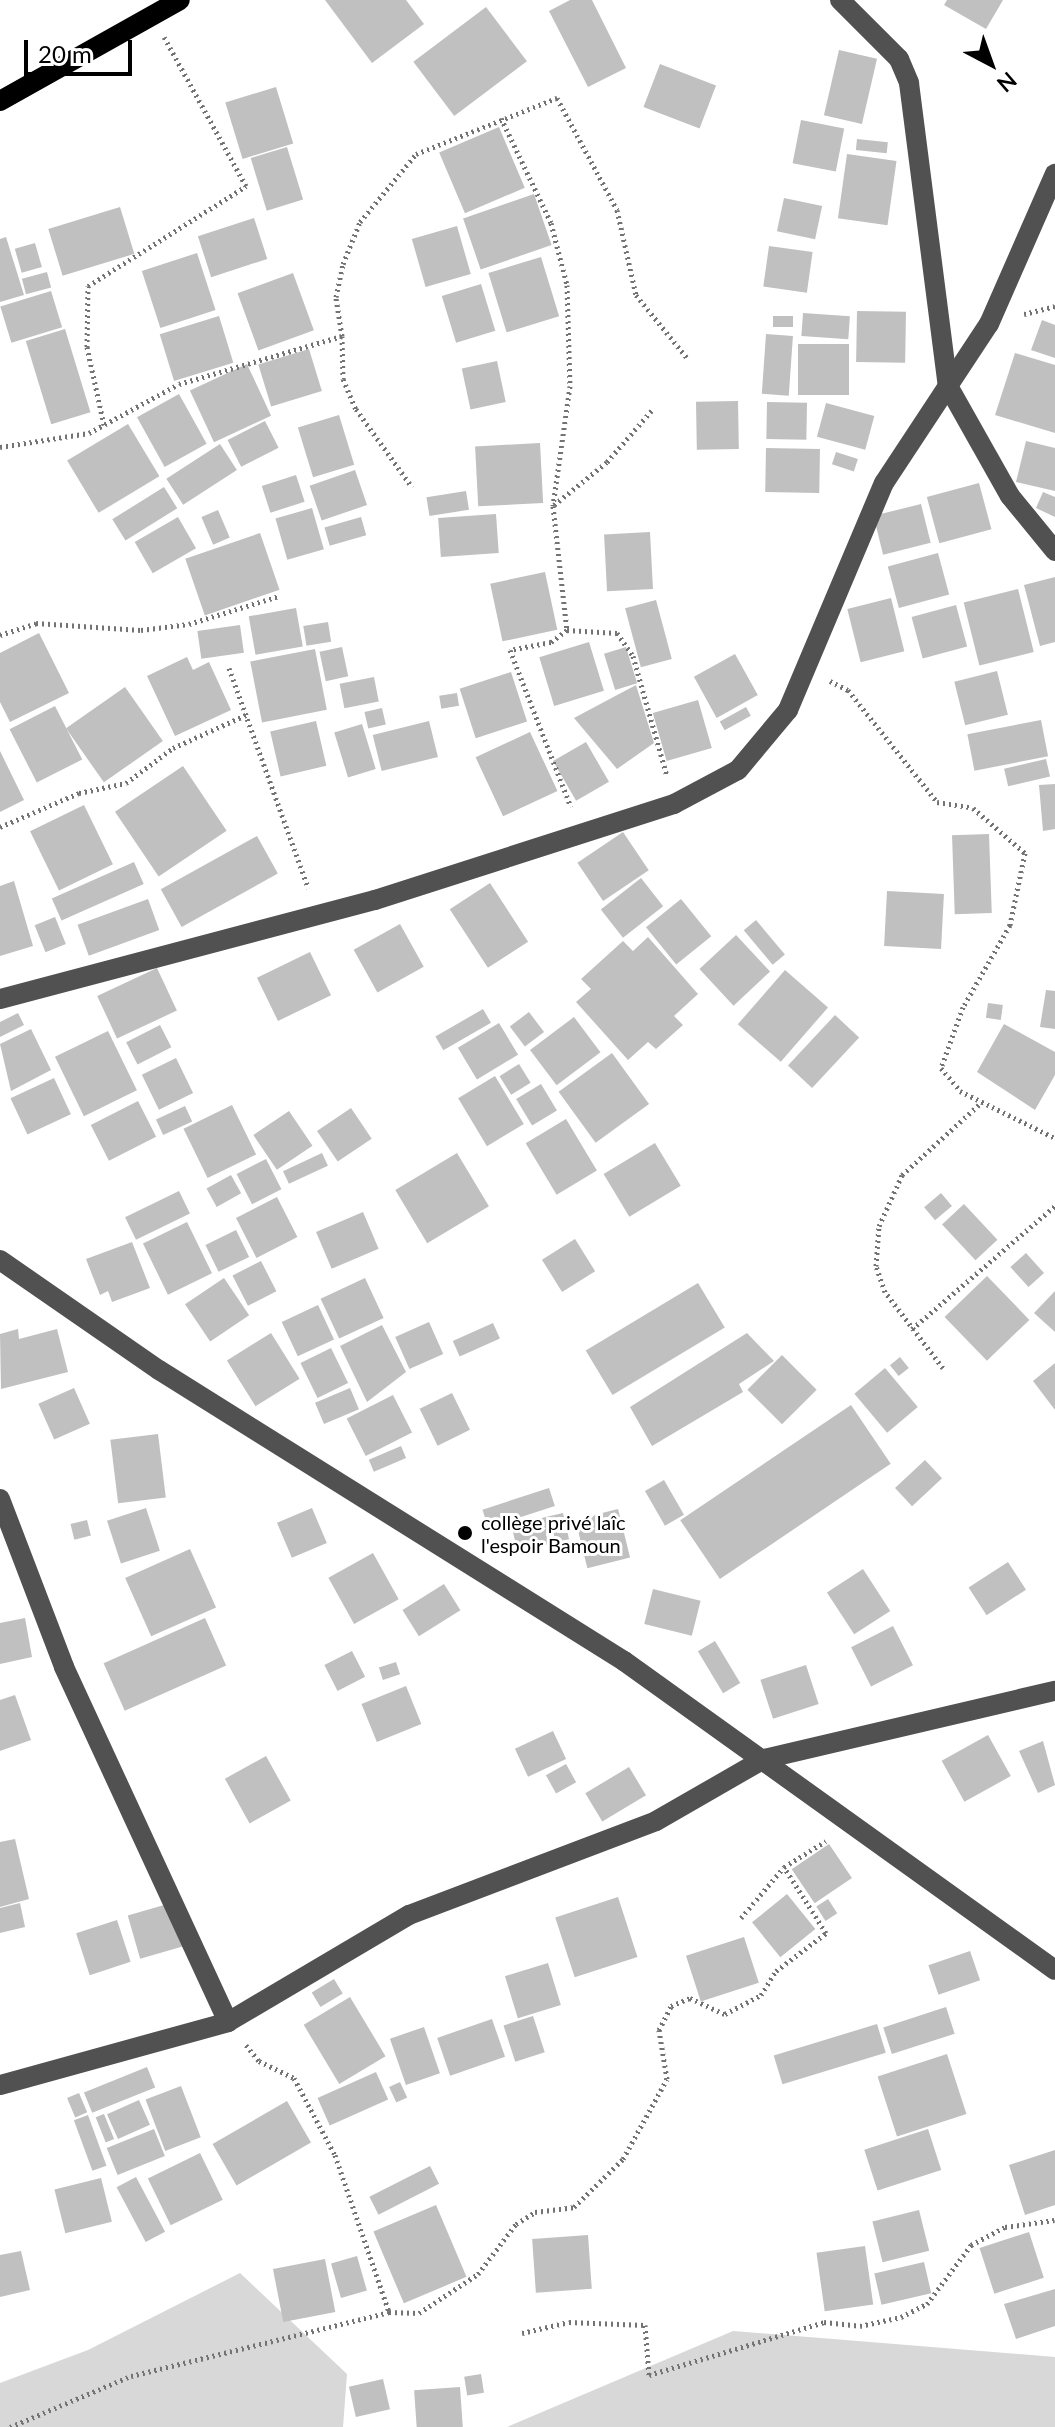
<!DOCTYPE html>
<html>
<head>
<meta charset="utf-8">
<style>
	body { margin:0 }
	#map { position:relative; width:1055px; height:2427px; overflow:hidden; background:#fff; font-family:Lato,sans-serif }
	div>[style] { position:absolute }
	.green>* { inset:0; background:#d8d8d8 }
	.building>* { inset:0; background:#c0c0c0; transform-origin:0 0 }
	.path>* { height:5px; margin-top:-2.5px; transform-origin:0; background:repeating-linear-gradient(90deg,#737373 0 2px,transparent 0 6px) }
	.minor>* { height:20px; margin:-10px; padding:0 10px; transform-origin:10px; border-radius:10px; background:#515151 }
	.major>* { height:20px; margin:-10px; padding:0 10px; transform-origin:10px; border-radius:10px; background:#000 }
	.dots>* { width:22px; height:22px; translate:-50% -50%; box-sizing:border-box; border:4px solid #fff; border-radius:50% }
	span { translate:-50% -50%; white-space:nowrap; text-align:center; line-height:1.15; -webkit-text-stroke:6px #fff; paint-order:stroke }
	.poi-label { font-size:20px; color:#000 }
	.left { translate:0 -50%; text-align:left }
	.north { position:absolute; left:951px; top:24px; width:80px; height:80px; -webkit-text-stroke:6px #fff; paint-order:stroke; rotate:139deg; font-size:22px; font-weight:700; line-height:32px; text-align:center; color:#000 }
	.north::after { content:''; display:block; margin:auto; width:28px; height:36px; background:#000; clip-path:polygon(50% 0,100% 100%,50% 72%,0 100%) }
	.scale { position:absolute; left:24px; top:40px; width:108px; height:36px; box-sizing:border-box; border:4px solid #000; border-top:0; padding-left:10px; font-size:24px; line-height:28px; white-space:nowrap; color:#000; -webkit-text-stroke:6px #fff; paint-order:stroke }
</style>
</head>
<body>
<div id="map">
	<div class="green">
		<i style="clip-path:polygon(240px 2273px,347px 2374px,343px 2427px,0 2427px,0 2383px,88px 2350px)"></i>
		<i style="clip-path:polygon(733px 2331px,1055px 2357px,1055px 2427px,507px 2427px)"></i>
	</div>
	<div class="building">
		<i style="clip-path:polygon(325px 0,406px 0,424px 24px,372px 63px)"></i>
		<i style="clip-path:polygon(570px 0,592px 0,626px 68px,588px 87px,549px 11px)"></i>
		<i style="clip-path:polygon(947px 0,1003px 0,986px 29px,944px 5px)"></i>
		<i style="left:486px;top:7px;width:68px;height:91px;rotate:53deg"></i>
		<i style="left:839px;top:50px;width:39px;height:67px;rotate:13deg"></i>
		<i style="left:660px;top:64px;width:60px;height:46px;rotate:21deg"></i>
		<i style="left:276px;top:87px;width:59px;height:53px;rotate:73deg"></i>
		<i style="left:801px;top:120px;width:44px;height:44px;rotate:11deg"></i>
		<i style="left:499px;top:127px;width:66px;height:65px;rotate:67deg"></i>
		<i style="left:857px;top:139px;width:31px;height:11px;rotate:6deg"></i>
		<i style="left:287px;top:147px;width:55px;height:38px;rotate:73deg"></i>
		<i style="left:847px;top:154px;width:50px;height:65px;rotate:8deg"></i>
		<i style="left:534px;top:194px;width:54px;height:75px;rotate:71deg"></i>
		<i style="left:784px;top:198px;width:39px;height:34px;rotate:12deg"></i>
		<i style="left:120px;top:207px;width:49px;height:75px;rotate:73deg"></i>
		<i style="left:254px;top:218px;width:43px;height:59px;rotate:72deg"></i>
		<i style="left:457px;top:226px;width:50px;height:47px;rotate:74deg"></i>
		<i style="clip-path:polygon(6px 237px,24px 295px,0 302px,0 239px)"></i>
		<i style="left:35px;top:243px;width:25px;height:21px;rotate:74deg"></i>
		<i style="left:769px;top:246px;width:44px;height:41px;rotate:8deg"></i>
		<i style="left:197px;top:253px;width:60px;height:58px;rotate:72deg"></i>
		<i style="left:541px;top:257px;width:62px;height:55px;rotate:73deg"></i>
		<i style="left:47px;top:272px;width:16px;height:26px;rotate:75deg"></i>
		<i style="left:293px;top:273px;width:61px;height:59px;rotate:70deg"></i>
		<i style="left:481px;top:284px;width:49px;height:41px;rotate:73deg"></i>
		<i style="left:51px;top:291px;width:38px;height:53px;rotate:73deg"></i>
		<i style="left:857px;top:311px;width:49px;height:51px;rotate:1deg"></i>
		<i style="left:803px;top:313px;width:47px;height:23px;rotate:4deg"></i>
		<i style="left:219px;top:316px;width:49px;height:62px;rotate:73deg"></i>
		<i style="left:793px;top:316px;width:11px;height:20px;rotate:90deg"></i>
		<i style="clip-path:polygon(1042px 320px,1055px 325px,1055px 358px,1031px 350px)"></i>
		<i style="left:65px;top:329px;width:87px;height:41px;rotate:73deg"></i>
		<i style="left:766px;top:334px;width:27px;height:60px;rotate:4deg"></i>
		<i style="left:798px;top:344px;width:51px;height:51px"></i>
		<i style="left:309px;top:349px;width:44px;height:53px;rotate:73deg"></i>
		<i style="clip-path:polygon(1015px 353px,1055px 365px,1055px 433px,995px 415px)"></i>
		<i style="left:497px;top:361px;width:42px;height:36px;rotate:78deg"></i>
		<i style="left:247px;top:364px;width:57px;height:63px;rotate:65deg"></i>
		<i style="left:179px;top:394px;width:57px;height:48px;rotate:61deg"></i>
		<i style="left:738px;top:401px;width:48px;height:42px;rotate:89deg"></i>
		<i style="left:767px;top:402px;width:40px;height:37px;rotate:1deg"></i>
		<i style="left:826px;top:403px;width:50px;height:35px;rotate:15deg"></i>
		<i style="left:339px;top:415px;width:52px;height:43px;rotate:73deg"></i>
		<i style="left:265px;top:421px;width:30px;height:42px;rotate:63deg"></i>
		<i style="left:128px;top:424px;width:61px;height:71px;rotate:59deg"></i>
		<i style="clip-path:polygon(1026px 441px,1055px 448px,1055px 491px,1016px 482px)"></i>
		<i style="left:540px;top:443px;width:60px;height:65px;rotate:87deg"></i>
		<i style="left:220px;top:444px;width:31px;height:64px;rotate:57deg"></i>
		<i style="left:766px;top:448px;width:54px;height:44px;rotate:1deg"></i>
		<i style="left:836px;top:452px;width:23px;height:13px;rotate:18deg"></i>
		<i style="left:355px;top:470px;width:37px;height:48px;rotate:71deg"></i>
		<i style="left:296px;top:475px;width:28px;height:36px;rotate:72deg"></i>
		<i style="left:979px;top:483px;width:48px;height:54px;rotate:75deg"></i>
		<i style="left:164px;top:487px;width:25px;height:61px;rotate:58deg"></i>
		<i style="left:466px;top:491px;width:19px;height:40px;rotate:81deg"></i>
		<i style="clip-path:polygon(1043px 492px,1055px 497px,1055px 517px,1036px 508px)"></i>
		<i style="left:921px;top:504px;width:40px;height:49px;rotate:76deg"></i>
		<i style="left:312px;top:508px;width:43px;height:38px;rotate:74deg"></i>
		<i style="left:218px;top:510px;width:30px;height:18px;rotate:67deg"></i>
		<i style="left:496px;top:514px;width:39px;height:58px;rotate:86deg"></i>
		<i style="left:178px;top:517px;width:36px;height:50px;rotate:60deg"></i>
		<i style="left:361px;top:517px;width:19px;height:38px;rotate:74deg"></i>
		<i style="left:650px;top:532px;width:57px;height:46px;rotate:87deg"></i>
		<i style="left:260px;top:533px;width:60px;height:79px;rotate:71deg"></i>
		<i style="left:938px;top:553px;width:43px;height:52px;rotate:75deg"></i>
		<i style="left:545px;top:572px;width:59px;height:56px;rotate:78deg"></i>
		<i style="clip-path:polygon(1055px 577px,1055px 642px,1040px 646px,1024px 585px)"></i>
		<i style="left:1018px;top:589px;width:65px;height:56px;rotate:76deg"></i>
		<i style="left:891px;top:598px;width:55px;height:45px;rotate:76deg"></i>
		<i style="left:656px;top:600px;width:61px;height:32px;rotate:75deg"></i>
		<i style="left:956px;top:605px;width:43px;height:46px;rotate:75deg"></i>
		<i style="left:296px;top:608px;width:39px;height:48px;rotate:80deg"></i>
		<i style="left:328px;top:622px;width:20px;height:25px;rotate:81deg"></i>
		<i style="left:240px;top:625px;width:28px;height:43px;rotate:82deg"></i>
		<i style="clip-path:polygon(39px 633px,69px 693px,10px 722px,0 702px,0 653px)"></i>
		<i style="left:589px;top:642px;width:51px;height:52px;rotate:73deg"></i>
		<i style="left:342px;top:647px;width:30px;height:23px;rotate:78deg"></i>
		<i style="left:626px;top:647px;width:38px;height:23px;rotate:73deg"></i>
		<i style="left:315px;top:649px;width:62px;height:66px;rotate:79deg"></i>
		<i style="left:735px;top:654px;width:47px;height:47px;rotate:61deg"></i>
		<i style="clip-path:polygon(187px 657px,193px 670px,209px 662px,231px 710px,175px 736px,147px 676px)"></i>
		<i style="left:997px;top:671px;width:45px;height:44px;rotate:76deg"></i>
		<i style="left:511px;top:672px;width:52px;height:54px;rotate:72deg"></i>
		<i style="left:374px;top:677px;width:25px;height:35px;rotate:79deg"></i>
		<i style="clip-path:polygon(636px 685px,654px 743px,617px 769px,574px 718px)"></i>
		<i style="left:125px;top:687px;width:66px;height:72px;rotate:55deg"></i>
		<i style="left:457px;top:693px;width:13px;height:18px;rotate:81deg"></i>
		<i style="left:698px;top:700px;width:50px;height:47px;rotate:74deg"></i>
		<i style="left:55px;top:706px;width:60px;height:51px;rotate:63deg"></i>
		<i style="left:746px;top:707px;width:10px;height:30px;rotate:61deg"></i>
		<i style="left:382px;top:708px;width:17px;height:18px;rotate:77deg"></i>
		<i style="left:1041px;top:720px;width:37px;height:75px;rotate:79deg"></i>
		<i style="left:316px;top:721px;width:46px;height:47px;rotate:77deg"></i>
		<i style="left:429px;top:721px;width:37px;height:58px;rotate:76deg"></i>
		<i style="left:362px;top:724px;width:47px;height:29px;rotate:73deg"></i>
		<i style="left:530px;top:732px;width:65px;height:60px;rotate:65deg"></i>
		<i style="left:586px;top:742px;width:46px;height:38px;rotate:60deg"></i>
		<i style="clip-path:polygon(0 751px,24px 800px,0 812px)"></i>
		<i style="left:1046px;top:759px;width:18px;height:43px;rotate:77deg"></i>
		<i style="left:183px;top:766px;width:78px;height:82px;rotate:56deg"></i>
		<i style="clip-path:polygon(1055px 784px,1055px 829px,1043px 831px,1039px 785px)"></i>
		<i style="left:84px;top:805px;width:66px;height:60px;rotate:64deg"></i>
		<i style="left:623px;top:832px;width:46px;height:55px;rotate:56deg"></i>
		<i style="left:989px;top:834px;width:79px;height:37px;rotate:88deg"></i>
		<i style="left:257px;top:836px;width:43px;height:110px;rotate:61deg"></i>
		<i style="left:134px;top:862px;width:24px;height:90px;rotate:66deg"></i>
		<i style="left:641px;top:878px;width:36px;height:51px;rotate:52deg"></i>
		<i style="clip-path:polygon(14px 881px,33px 946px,0 956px,0 886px)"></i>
		<i style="left:490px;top:883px;width:70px;height:48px;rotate:57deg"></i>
		<i style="left:887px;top:891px;width:57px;height:55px;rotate:3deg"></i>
		<i style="left:148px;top:899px;width:33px;height:75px;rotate:70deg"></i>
		<i style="left:681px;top:899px;width:48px;height:45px;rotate:51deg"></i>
		<i style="left:55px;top:917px;width:29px;height:22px;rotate:68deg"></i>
		<i style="left:756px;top:920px;width:45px;height:16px;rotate:50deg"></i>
		<i style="left:400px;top:924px;width:49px;height:53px;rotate:61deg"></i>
		<i style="left:736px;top:935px;width:50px;height:50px;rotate:47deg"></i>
		<i style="clip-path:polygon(648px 937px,698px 994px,674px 1016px,683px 1025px,656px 1049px,648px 1042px,628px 1060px,576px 1002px,591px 989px,581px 979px,623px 941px,633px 951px)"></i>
		<i style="left:310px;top:952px;width:48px;height:59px;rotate:64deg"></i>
		<i style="left:157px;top:968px;width:47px;height:66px;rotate:65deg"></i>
		<i style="left:785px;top:970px;width:57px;height:72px;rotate:41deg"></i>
		<i style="clip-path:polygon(1046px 990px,1055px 991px,1055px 1029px,1040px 1027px)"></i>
		<i style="left:988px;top:1003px;width:15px;height:15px;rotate:8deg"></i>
		<i style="left:483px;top:1009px;width:16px;height:55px;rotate:60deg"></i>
		<i style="left:529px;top:1012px;width:25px;height:24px;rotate:53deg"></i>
		<i style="clip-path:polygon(18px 1013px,24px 1025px,0 1037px,0 1022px)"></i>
		<i style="left:835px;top:1015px;width:33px;height:69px;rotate:43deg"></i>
		<i style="left:574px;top:1017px;width:44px;height:55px;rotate:53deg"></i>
		<i style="left:499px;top:1023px;width:37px;height:48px;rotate:59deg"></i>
		<i style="clip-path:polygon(1004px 1024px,1055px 1052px,1055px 1075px,1035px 1110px,977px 1072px)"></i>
		<i style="left:160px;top:1025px;width:25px;height:38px;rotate:63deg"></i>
		<i style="clip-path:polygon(31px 1029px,51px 1070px,11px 1091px,0 1044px)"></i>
		<i style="left:108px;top:1031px;width:66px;height:59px;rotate:64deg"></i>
		<i style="left:612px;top:1053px;width:63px;height:66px;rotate:54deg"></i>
		<i style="left:176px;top:1058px;width:39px;height:38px;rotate:64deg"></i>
		<i style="left:519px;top:1064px;width:22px;height:23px;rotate:58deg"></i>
		<i style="left:495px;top:1076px;width:56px;height:43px;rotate:59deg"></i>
		<i style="left:54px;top:1078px;width:40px;height:48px;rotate:65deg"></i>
		<i style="left:541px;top:1084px;width:31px;height:29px;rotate:59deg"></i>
		<i style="left:138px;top:1101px;width:40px;height:53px;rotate:63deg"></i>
		<i style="left:232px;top:1105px;width:55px;height:54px;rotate:64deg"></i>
		<i style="left:185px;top:1106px;width:17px;height:32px;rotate:65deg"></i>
		<i style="left:351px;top:1108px;width:37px;height:41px;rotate:56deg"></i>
		<i style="left:289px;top:1111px;width:42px;height:43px;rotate:56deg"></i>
		<i style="left:566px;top:1119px;width:60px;height:47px;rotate:59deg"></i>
		<i style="left:655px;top:1143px;width:50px;height:60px;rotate:59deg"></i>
		<i style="left:322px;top:1153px;width:14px;height:43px;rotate:65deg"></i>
		<i style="left:457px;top:1153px;width:62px;height:72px;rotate:59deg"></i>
		<i style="left:266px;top:1159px;width:34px;height:33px;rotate:63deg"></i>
		<i style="left:231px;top:1175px;width:21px;height:28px;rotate:61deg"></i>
		<i style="left:179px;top:1191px;width:25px;height:60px;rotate:64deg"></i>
		<i style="left:941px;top:1193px;width:17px;height:22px;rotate:50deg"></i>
		<i style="left:277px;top:1197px;width:45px;height:46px;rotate:63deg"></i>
		<i style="left:964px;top:1204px;width:49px;height:30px;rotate:47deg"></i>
		<i style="left:363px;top:1212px;width:40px;height:51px;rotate:67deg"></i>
		<i style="left:187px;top:1222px;width:57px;height:49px;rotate:64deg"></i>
		<i style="left:236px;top:1230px;width:30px;height:34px;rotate:64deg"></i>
		<i style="left:575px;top:1239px;width:38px;height:39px;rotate:58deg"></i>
		<i style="clip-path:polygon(132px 1242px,150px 1288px,112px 1302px,108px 1291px,100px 1295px,86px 1259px)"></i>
		<i style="left:1026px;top:1253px;width:27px;height:21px;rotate:48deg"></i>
		<i style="left:261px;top:1261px;width:34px;height:32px;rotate:63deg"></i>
		<i style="left:987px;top:1276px;width:61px;height:59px;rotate:46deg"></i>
		<i style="left:224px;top:1278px;width:45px;height:47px;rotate:56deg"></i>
		<i style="left:365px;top:1278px;width:44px;height:49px;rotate:65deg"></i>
		<i style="left:698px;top:1283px;width:52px;height:131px;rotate:59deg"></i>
		<i style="clip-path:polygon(1055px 1291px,1055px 1332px,1034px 1313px)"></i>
		<i style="left:318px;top:1305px;width:38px;height:40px;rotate:65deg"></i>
		<i style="left:429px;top:1322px;width:35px;height:37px;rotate:66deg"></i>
		<i style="left:493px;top:1323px;width:17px;height:44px;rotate:66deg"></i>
		<i style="clip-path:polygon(382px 1325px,406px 1372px,367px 1402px,340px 1346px)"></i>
		<i style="clip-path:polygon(18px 1329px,19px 1339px,57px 1329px,68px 1372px,1px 1389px,0 1334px)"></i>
		<i style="left:271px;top:1333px;width:54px;height:52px;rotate:58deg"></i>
		<i style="clip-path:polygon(747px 1333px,774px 1361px,739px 1384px,743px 1392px,652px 1446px,630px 1407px)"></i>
		<i style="left:331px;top:1348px;width:39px;height:34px;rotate:64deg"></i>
		<i style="left:782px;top:1355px;width:49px;height:49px;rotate:45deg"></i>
		<i style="left:900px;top:1357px;width:14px;height:13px;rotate:51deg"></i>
		<i style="clip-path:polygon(1055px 1363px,1055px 1410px,1033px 1381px)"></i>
		<i style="left:885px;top:1368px;width:51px;height:40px;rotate:50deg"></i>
		<i style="left:74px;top:1388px;width:39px;height:39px;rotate:66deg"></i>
		<i style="left:350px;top:1388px;width:23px;height:38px;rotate:67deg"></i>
		<i style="left:452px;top:1393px;width:41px;height:36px;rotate:64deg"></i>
		<i style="left:393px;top:1395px;width:42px;height:52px;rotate:63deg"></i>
		<i style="left:851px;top:1405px;width:71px;height:206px;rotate:56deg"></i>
		<i style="left:158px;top:1434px;width:64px;height:48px;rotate:83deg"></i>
		<i style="left:401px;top:1446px;width:13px;height:35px;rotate:67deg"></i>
		<i style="left:925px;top:1460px;width:25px;height:41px;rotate:47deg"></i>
		<i style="left:664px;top:1480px;width:40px;height:22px;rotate:60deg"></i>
		<i style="left:549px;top:1488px;width:19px;height:70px;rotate:72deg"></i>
		<i style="left:146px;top:1508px;width:45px;height:41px;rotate:72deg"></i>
		<i style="left:312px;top:1508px;width:38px;height:38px;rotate:67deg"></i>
		<i style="left:618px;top:1509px;width:50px;height:44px;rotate:76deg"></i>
		<i style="left:563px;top:1513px;width:27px;height:53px;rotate:77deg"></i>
		<i style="left:87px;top:1520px;width:16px;height:17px;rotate:76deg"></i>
		<i style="left:190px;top:1549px;width:64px;height:71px;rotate:66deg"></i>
		<i style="left:373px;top:1553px;width:53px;height:51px;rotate:61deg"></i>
		<i style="left:1008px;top:1562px;width:33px;height:47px;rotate:57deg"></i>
		<i style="left:863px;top:1569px;width:50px;height:43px;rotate:57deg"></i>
		<i style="left:444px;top:1584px;width:31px;height:49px;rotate:58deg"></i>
		<i style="left:653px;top:1589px;width:49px;height:36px;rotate:14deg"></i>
		<i style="clip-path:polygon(25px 1618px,32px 1657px,0 1664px,0 1623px)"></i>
		<i style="left:205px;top:1618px;width:52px;height:111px;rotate:66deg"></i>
		<i style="left:893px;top:1626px;width:44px;height:47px;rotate:63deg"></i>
		<i style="left:715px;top:1641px;width:49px;height:20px;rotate:59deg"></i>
		<i style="left:352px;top:1651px;width:29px;height:31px;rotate:63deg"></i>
		<i style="left:396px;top:1662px;width:13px;height:18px;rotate:72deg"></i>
		<i style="left:806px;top:1665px;width:41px;height:48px;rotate:72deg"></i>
		<i style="left:406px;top:1686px;width:41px;height:48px;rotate:68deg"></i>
		<i style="clip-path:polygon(15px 1695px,31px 1740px,0 1751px,0 1700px)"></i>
		<i style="left:553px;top:1731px;width:31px;height:42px;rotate:65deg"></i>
		<i style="left:988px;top:1735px;width:47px;height:53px;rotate:61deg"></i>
		<i style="clip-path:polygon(1043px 1741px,1055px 1785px,1038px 1793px,1019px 1751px)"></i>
		<i style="left:266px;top:1756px;width:51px;height:47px;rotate:61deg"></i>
		<i style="left:566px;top:1764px;width:21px;height:23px;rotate:61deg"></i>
		<i style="left:629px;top:1767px;width:33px;height:51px;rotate:59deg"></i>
		<i style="clip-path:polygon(15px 1839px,29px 1899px,0 1907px,0 1842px)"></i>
		<i style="left:829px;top:1844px;width:41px;height:45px;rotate:56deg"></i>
		<i style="left:787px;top:1894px;width:45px;height:45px;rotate:51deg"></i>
		<i style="left:618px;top:1897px;width:63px;height:66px;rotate:72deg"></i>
		<i style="left:828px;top:1899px;width:17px;height:14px;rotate:57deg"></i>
		<i style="clip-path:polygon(20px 1903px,25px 1927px,0 1933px,0 1908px)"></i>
		<i style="left:171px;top:1903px;width:45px;height:45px;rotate:74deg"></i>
		<i style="left:117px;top:1920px;width:44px;height:43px;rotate:72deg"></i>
		<i style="left:744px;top:1937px;width:48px;height:61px;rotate:72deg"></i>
		<i style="left:970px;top:1951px;width:31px;height:44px;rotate:71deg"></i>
		<i style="left:548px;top:1963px;width:44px;height:45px;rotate:73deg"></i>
		<i style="left:334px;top:1979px;width:17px;height:26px;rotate:59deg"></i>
		<i style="left:350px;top:1997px;width:69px;height:54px;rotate:59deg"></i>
		<i style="left:946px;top:2007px;width:28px;height:66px;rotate:72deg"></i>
		<i style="left:533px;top:2016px;width:38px;height:31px;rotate:72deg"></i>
		<i style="left:492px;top:2019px;width:40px;height:58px;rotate:71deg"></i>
		<i style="left:877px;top:2024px;width:30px;height:108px;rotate:73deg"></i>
		<i style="left:424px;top:2027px;width:49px;height:36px;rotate:71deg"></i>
		<i style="left:947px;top:2054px;width:63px;height:73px;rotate:72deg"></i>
		<i style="left:147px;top:2067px;width:22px;height:68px;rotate:68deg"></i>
		<i style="left:376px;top:2072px;width:30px;height:64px;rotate:66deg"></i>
		<i style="left:400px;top:2082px;width:17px;height:12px;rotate:65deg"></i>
		<i style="left:181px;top:2086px;width:55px;height:38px;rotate:69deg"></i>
		<i style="left:79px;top:2093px;width:21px;height:13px;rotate:67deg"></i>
		<i style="left:139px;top:2100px;width:27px;height:35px;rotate:66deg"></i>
		<i style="left:287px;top:2101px;width:48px;height:86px;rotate:60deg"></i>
		<i style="left:104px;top:2114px;width:27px;height:9px;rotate:68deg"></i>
		<i style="left:88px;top:2115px;width:54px;height:15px;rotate:70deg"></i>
		<i style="left:154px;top:2129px;width:29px;height:51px;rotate:68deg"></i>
		<i style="left:928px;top:2129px;width:43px;height:67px;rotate:72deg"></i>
		<i style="clip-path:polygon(1055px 2150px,1055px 2205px,1025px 2215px,1009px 2165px)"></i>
		<i style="left:200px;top:2153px;width:52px;height:58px;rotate:64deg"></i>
		<i style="left:430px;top:2166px;width:20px;height:68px;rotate:63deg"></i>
		<i style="left:136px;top:2177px;width:62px;height:22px;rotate:62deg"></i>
		<i style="left:101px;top:2178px;width:45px;height:48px;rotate:76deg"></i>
		<i style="left:436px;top:2205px;width:78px;height:68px;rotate:67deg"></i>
		<i style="left:919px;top:2210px;width:42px;height:48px;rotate:76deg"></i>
		<i style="left:1029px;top:2232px;width:48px;height:52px;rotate:72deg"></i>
		<i style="left:588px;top:2235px;width:54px;height:56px;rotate:86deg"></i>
		<i style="left:865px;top:2246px;width:59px;height:49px;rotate:82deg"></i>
		<i style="clip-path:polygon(21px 2251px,30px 2290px,0 2297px,0 2255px)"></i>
		<i style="left:357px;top:2256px;width:36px;height:27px;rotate:74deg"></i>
		<i style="left:325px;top:2259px;width:54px;height:53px;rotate:79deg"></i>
		<i style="left:924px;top:2262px;width:32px;height:51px;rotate:77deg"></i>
		<i style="clip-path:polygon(1055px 2289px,1055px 2326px,1016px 2339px,1004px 2304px)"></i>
		<i style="left:481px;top:2374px;width:19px;height:17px;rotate:81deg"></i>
		<i style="left:383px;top:2379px;width:31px;height:35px;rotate:77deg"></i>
		<i style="left:460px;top:2387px;width:40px;height:46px;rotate:86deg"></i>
	</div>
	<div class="path">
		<i style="left:501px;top:118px;width:116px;rotate:64.5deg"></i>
		<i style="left:551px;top:223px;width:64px;rotate:75.5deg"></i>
		<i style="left:567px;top:285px;width:101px;rotate:88.3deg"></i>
		<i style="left:570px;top:386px;width:121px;rotate:98.1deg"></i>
		<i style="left:553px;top:506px;width:125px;rotate:83.6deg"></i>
		<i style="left:567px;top:630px;width:20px;rotate:143deg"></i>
		<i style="left:551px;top:642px;width:42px;rotate:169deg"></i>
		<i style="left:510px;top:650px;width:168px;rotate:68.8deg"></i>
		<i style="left:1024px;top:314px;width:32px;rotate:-14deg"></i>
		<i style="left:342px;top:336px;width:43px;rotate:88.7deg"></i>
		<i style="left:343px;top:379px;width:33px;rotate:67deg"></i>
		<i style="left:356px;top:409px;width:96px;rotate:54.3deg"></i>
		<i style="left:104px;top:425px;width:80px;rotate:-102.3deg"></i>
		<i style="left:87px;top:347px;width:61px;rotate:-89.1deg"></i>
		<i style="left:88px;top:286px;width:187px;rotate:-32.3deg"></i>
		<i style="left:246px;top:186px;width:170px;rotate:-118.8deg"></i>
		<i style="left:0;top:447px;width:90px;rotate:-8.9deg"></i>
		<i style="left:89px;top:433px;width:102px;rotate:-28.6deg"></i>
		<i style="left:179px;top:384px;width:170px;rotate:-16.4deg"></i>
		<i style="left:342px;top:336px;width:39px;rotate:-99deg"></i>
		<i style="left:336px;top:297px;width:34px;rotate:-78deg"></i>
		<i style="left:343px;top:264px;width:45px;rotate:-68deg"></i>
		<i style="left:360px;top:222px;width:88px;rotate:-50.5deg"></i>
		<i style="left:416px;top:154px;width:152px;rotate:-21.7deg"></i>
		<i style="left:557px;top:98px;width:127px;rotate:61.8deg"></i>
		<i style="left:617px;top:210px;width:87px;rotate:77.4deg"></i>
		<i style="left:636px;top:295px;width:82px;rotate:50.9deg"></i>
		<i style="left:554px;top:505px;width:68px;rotate:-39.1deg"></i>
		<i style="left:607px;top:462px;width:69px;rotate:-49.1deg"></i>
		<i style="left:567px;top:630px;width:50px;rotate:3.4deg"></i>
		<i style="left:617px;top:633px;width:28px;rotate:55deg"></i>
		<i style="left:633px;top:656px;width:125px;rotate:74.2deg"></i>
		<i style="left:0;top:635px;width:38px;rotate:-18deg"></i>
		<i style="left:36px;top:623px;width:105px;rotate:3.8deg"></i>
		<i style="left:141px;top:630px;width:48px;rotate:-7.1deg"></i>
		<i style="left:189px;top:624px;width:94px;rotate:-17.3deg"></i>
		<i style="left:229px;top:668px;width:234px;rotate:70.2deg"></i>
		<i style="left:830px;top:681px;width:20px;rotate:27deg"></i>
		<i style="left:848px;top:690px;width:143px;rotate:51.5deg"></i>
		<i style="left:937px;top:802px;width:36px;rotate:9deg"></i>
		<i style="left:973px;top:808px;width:69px;rotate:40.9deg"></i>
		<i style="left:1025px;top:853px;width:74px;rotate:101.8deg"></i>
		<i style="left:1010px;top:925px;width:95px;rotate:119.8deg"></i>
		<i style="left:963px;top:1007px;width:65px;rotate:109.8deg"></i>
		<i style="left:941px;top:1068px;width:30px;rotate:50deg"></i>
		<i style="left:960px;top:1091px;width:106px;rotate:26.3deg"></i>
		<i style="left:0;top:827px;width:86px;rotate:-23.3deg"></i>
		<i style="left:79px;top:793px;width:48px;rotate:-12deg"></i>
		<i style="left:126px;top:783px;width:59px;rotate:-36.7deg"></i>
		<i style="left:173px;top:748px;width:82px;rotate:-24.4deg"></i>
		<i style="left:912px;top:1329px;width:189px;rotate:-40.7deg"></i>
		<i style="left:943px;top:1368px;width:96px;rotate:-127.3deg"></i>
		<i style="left:885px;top:1292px;width:28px;rotate:-109deg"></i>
		<i style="left:876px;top:1266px;width:40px;rotate:-85.7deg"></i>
		<i style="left:879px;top:1226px;width:56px;rotate:-65.7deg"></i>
		<i style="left:902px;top:1175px;width:108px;rotate:-42.4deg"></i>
		<i style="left:741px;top:1918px;width:67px;rotate:-49.9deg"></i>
		<i style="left:784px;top:1867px;width:49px;rotate:-31.8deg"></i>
		<i style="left:246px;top:2045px;width:21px;rotate:51deg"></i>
		<i style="left:259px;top:2061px;width:39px;rotate:26deg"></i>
		<i style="left:294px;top:2078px;width:87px;rotate:62deg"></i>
		<i style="left:335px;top:2155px;width:166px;rotate:71deg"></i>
		<i style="left:389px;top:2312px;width:30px;rotate:2deg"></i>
		<i style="left:419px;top:2313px;width:71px;rotate:-33.5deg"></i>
		<i style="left:478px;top:2274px;width:63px;rotate:-52.8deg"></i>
		<i style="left:516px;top:2224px;width:22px;rotate:-32deg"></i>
		<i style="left:535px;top:2212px;width:39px;rotate:-7deg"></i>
		<i style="left:574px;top:2207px;width:69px;rotate:-44.4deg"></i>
		<i style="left:623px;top:2159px;width:91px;rotate:-61.2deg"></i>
		<i style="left:667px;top:2079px;width:50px;rotate:-99.3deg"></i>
		<i style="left:659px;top:2030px;width:27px;rotate:-63deg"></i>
		<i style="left:671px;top:2006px;width:21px;rotate:-23deg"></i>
		<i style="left:690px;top:1998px;width:38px;rotate:25deg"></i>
		<i style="left:725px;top:2014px;width:41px;rotate:-27.8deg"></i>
		<i style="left:761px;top:1995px;width:28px;rotate:-58deg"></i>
		<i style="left:776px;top:1971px;width:63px;rotate:-37.2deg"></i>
		<i style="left:826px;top:1933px;width:78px;rotate:-122.5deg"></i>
		<i style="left:522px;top:2333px;width:48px;rotate:-13.2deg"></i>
		<i style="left:569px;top:2322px;width:76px;rotate:2.3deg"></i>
		<i style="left:645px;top:2325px;width:50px;rotate:85.4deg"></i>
		<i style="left:649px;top:2375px;width:183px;rotate:-16.8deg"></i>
		<i style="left:824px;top:2322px;width:36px;rotate:6deg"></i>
		<i style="left:860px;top:2326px;width:42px;rotate:-12.4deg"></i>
		<i style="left:901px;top:2317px;width:29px;rotate:-27deg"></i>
		<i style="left:927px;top:2304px;width:74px;rotate:-53.3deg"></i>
		<i style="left:971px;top:2245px;width:38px;rotate:-28deg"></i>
		<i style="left:1005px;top:2227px;width:50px;rotate:-8deg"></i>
		<i style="left:10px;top:2427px;width:131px;rotate:-22.9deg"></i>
		<i style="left:131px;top:2376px;width:266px;rotate:-13.9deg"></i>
	</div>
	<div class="minor">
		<i style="left:840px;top:0;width:83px;rotate:45deg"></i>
		<i style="left:899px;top:59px;width:26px;rotate:67deg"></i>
		<i style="left:909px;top:83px;width:305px;rotate:82.7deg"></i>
		<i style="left:948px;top:386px;width:126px;rotate:60.6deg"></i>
		<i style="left:1010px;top:496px;width:71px;rotate:50.7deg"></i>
		<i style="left:0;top:999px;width:388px;rotate:-14.8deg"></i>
		<i style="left:375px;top:900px;width:314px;rotate:-17.8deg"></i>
		<i style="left:674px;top:804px;width:72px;rotate:-28deg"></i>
		<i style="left:738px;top:770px;width:78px;rotate:-50.2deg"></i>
		<i style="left:788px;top:710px;width:246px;rotate:-67.1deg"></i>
		<i style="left:884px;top:483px;width:191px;rotate:-56.6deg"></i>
		<i style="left:989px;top:324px;width:164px;rotate:-66.3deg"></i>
		<i style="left:0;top:1260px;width:193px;rotate:34.7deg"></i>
		<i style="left:159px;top:1370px;width:549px;rotate:32.04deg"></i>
		<i style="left:624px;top:1661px;width:530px;rotate:35.64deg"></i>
		<i style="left:0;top:1499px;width:180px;rotate:69.1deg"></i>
		<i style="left:64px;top:1667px;width:391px;rotate:65.2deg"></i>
		<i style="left:0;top:2085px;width:237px;rotate:-15.4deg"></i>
		<i style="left:228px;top:2022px;width:210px;rotate:-30.6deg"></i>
		<i style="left:409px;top:1915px;width:264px;rotate:-20.8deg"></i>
		<i style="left:656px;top:1821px;width:125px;rotate:-29.9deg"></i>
		<i style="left:764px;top:1759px;width:299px;rotate:-13.2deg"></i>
	</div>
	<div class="major">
		<i style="left:0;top:101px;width:206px;rotate:-29.3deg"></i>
	</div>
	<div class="dots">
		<i style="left:465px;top:1533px;background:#000"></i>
	</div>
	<div class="poi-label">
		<span class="left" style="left:481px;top:1534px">collège privé laîc<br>l'espoir Bamoun</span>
	</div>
	<div class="north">N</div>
	<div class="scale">20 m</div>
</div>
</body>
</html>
